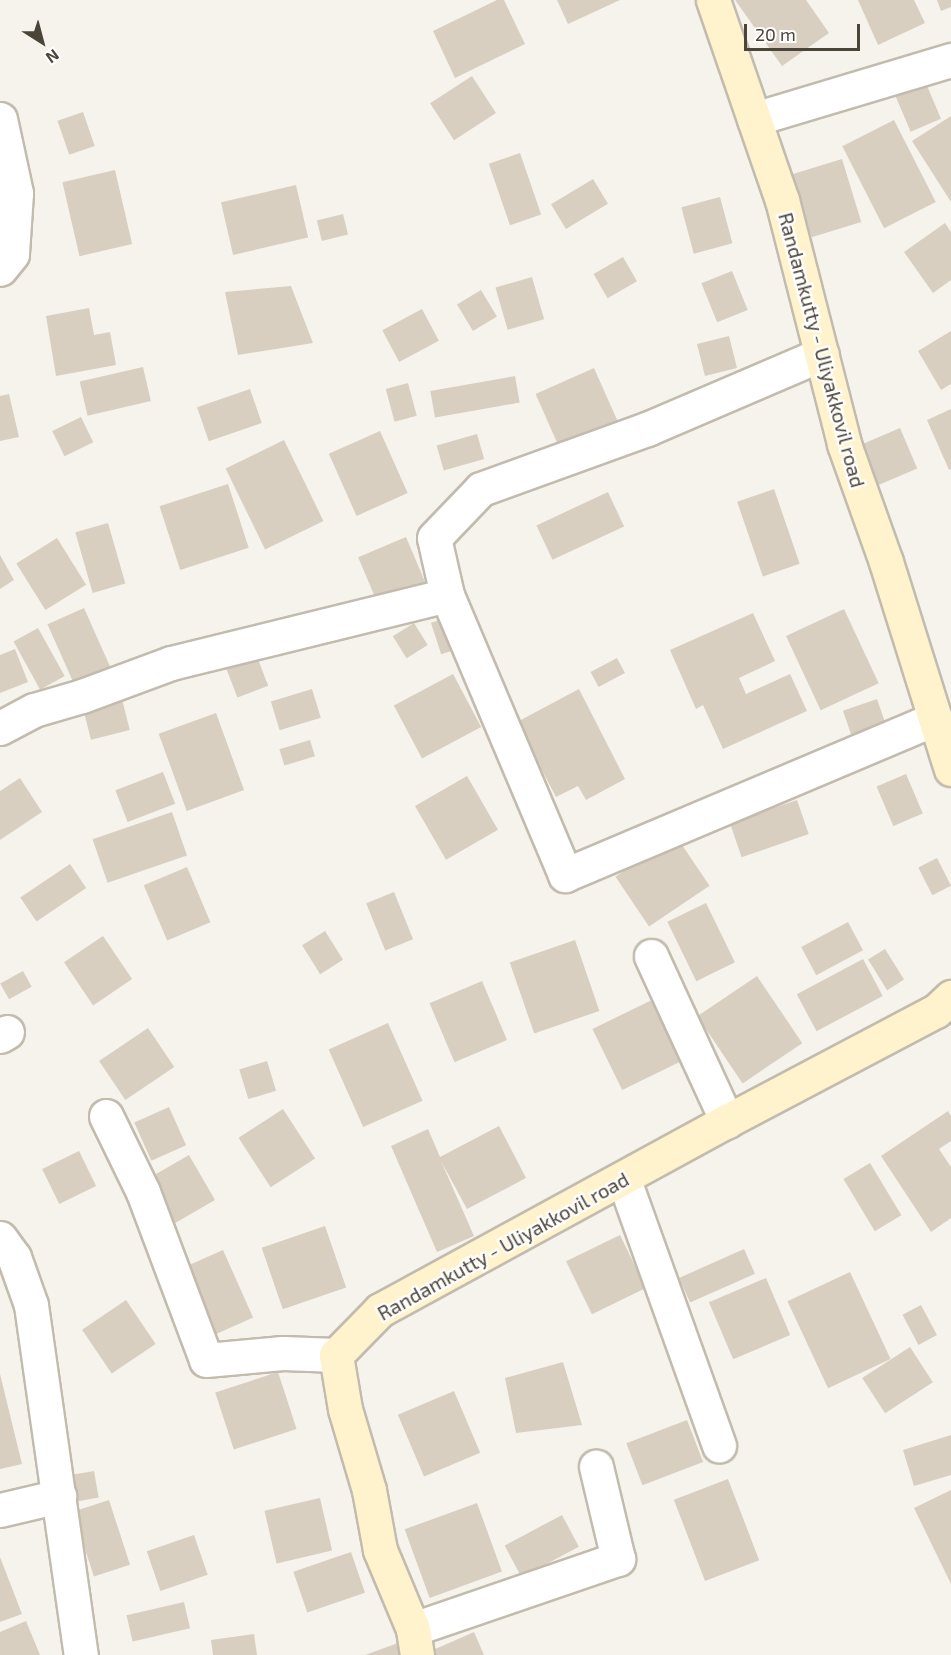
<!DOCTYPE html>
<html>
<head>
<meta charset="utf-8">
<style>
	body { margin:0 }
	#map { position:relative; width:951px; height:1655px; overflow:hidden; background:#f6f3ec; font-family:"Exo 2",sans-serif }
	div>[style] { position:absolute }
	.building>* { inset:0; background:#d8cfc1; transform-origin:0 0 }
	.roads { filter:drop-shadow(2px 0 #c2bbae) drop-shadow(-2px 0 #c2bbae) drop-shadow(0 2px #c2bbae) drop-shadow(0 -2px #c2bbae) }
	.street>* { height:33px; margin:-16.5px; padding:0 16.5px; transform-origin:16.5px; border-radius:16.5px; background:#fff }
	.secondary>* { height:33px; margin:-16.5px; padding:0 16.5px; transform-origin:16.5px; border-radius:16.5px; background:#fff3cd }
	span { translate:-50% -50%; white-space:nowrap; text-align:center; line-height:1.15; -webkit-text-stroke:4.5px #fff; paint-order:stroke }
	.street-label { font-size:20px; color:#4b4439 }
	.north { position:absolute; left:12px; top:12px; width:60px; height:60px; -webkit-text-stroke:4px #fff; paint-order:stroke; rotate:144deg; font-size:16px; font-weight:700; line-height:24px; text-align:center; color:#4b4439 }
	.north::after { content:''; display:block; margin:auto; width:21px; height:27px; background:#4b4439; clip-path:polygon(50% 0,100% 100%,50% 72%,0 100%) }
	.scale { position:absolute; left:744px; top:24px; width:116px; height:27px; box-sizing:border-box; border:3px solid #4b4439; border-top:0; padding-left:8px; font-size:18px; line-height:21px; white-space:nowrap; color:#4b4439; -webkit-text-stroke:4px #fff; paint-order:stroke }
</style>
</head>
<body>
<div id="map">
	<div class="building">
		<i style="clip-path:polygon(497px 0,504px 0,525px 44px,455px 78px,433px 31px)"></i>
		<i style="clip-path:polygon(557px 0,620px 0,568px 24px)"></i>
		<i style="clip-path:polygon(735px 0,806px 0,829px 33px,782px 66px)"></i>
		<i style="clip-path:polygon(858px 0,914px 0,925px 23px,878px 45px)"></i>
		<i style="clip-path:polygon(937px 0,951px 0,951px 7px,941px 11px)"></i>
		<i style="left:472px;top:76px;width:44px;height:50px;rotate:57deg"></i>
		<i style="left:925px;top:81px;width:41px;height:33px;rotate:67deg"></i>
		<i style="left:83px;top:112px;width:36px;height:27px;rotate:71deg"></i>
		<i style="clip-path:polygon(951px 116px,951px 202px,912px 141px)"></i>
		<i style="left:894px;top:120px;width:92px;height:58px;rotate:63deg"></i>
		<i style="left:520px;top:153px;width:65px;height:33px;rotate:71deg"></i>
		<i style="left:842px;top:159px;width:66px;height:52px;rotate:73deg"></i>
		<i style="left:115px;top:170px;width:76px;height:54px;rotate:77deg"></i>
		<i style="left:593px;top:179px;width:29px;height:49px;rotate:59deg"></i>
		<i style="left:296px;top:185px;width:54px;height:77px;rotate:77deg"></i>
		<i style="left:720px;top:197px;width:48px;height:40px;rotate:75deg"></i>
		<i style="left:343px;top:214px;width:21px;height:27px;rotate:76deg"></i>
		<i style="clip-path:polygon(945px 223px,951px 232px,951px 280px,933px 293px,904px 252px)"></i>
		<i style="left:623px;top:257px;width:28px;height:34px;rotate:60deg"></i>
		<i style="left:732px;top:271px;width:42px;height:33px;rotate:68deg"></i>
		<i style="left:532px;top:277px;width:44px;height:38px;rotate:74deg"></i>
		<i style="clip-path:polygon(291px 286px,313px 343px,238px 355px,225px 292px)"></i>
		<i style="left:481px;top:290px;width:31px;height:28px;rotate:59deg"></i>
		<i style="clip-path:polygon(89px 308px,94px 335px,110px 332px,116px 365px,56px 376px,46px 316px)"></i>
		<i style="left:422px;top:309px;width:36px;height:45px;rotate:62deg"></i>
		<i style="clip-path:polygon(951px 331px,951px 384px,941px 390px,918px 351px)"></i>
		<i style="left:729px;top:336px;width:33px;height:33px;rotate:76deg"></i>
		<i style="left:143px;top:367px;width:35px;height:65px;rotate:77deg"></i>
		<i style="left:594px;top:368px;width:59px;height:64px;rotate:66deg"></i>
		<i style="left:515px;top:376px;width:27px;height:86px;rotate:80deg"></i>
		<i style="left:408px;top:383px;width:34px;height:23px;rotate:75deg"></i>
		<i style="left:250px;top:389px;width:36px;height:56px;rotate:71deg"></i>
		<i style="clip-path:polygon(9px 394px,19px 437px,0 441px,0 396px)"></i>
		<i style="clip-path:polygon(951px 409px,951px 469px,949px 470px,927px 420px)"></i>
		<i style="left:81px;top:417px;width:28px;height:32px;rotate:64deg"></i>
		<i style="left:900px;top:428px;width:44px;height:56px;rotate:67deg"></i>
		<i style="left:380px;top:431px;width:68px;height:56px;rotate:66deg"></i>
		<i style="left:477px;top:434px;width:26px;height:42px;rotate:74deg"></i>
		<i style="left:284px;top:440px;width:90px;height:65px;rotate:64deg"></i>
		<i style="left:228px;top:484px;width:67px;height:72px;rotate:72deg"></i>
		<i style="left:774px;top:489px;width:79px;height:39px;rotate:71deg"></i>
		<i style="left:608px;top:492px;width:38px;height:79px;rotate:65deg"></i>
		<i style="left:108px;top:523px;width:63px;height:34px;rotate:74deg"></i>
		<i style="left:406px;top:537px;width:51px;height:52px;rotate:67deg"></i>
		<i style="left:57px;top:538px;width:55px;height:48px;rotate:58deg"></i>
		<i style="clip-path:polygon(0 555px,14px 580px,0 589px)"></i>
		<i style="left:84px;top:608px;width:70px;height:40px;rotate:66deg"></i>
		<i style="left:844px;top:609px;width:82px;height:64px;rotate:65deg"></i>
		<i style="clip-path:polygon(753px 613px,775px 661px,739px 678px,746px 694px,790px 674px,807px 711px,723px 749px,703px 705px,696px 709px,670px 650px)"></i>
		<i style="left:449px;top:617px;width:33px;height:19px;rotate:72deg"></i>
		<i style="left:414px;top:623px;width:26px;height:25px;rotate:58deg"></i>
		<i style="left:38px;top:628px;width:55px;height:28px;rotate:61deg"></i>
		<i style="clip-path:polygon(15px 649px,28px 682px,0 693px,0 655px)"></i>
		<i style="left:256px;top:654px;width:34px;height:33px;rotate:69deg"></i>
		<i style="left:617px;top:658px;width:17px;height:30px;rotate:62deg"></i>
		<i style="left:453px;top:674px;width:60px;height:67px;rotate:62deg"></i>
		<i style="left:312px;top:689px;width:30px;height:43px;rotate:73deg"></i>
		<i style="clip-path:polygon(579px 689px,625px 779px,586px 800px,578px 786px,556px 797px,517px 722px)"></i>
		<i style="left:122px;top:699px;width:32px;height:40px;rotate:76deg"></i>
		<i style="left:877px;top:699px;width:34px;height:36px;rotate:71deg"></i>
		<i style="left:216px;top:713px;width:82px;height:61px;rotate:70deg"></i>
		<i style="left:310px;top:740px;width:17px;height:32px;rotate:73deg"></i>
		<i style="left:163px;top:772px;width:34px;height:51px;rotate:69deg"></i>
		<i style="left:906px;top:774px;width:43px;height:32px;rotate:67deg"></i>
		<i style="left:467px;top:776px;width:62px;height:60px;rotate:60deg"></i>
		<i style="clip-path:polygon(20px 778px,42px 812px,0 840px,0 791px)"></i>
		<i style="left:797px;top:800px;width:36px;height:71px;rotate:71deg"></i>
		<i style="left:172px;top:812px;width:46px;height:84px;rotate:71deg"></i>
		<i style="left:676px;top:836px;width:60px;height:73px;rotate:56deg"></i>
		<i style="left:937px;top:858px;width:31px;height:21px;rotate:63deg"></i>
		<i style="left:70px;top:864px;width:29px;height:60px;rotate:56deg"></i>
		<i style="left:187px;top:867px;width:60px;height:47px;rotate:67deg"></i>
		<i style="left:394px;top:892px;width:51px;height:30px;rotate:68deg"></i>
		<i style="left:706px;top:903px;width:66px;height:43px;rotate:64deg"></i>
		<i style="left:848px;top:922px;width:32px;height:53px;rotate:62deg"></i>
		<i style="left:325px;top:931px;width:34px;height:27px;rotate:58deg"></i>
		<i style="left:103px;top:936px;width:52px;height:47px;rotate:56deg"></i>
		<i style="left:575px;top:940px;width:75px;height:69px;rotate:71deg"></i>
		<i style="left:885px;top:949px;width:36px;height:20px;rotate:58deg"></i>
		<i style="left:863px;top:959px;width:42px;height:75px;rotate:62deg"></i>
		<i style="left:23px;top:971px;width:18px;height:26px;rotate:61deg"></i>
		<i style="left:757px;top:976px;width:81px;height:72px;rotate:56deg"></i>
		<i style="left:482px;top:981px;width:64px;height:57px;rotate:67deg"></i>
		<i style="left:658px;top:997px;width:68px;height:73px;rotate:64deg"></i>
		<i style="left:388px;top:1023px;width:85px;height:65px;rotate:66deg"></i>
		<i style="left:148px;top:1028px;width:47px;height:59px;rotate:56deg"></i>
		<i style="left:267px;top:1061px;width:31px;height:29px;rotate:73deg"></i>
		<i style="left:169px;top:1107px;width:42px;height:38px;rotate:66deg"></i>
		<i style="left:283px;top:1109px;width:59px;height:53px;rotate:57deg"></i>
		<i style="clip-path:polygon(948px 1111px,951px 1116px,951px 1141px,939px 1149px,951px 1167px,951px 1218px,931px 1232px,881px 1156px)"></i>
		<i style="clip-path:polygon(499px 1126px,526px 1178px,467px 1209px,441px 1161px,474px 1236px,437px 1252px,391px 1146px,428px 1129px,440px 1157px)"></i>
		<i style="left:79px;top:1151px;width:39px;height:41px;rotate:64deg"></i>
		<i style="left:189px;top:1155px;width:52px;height:47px;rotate:60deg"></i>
		<i style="left:870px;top:1163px;width:61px;height:31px;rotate:59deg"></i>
		<i style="left:325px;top:1226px;width:65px;height:67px;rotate:71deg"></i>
		<i style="left:620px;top:1235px;width:59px;height:60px;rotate:64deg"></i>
		<i style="left:744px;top:1249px;width:27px;height:71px;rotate:66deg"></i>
		<i style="left:223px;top:1250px;width:74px;height:42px;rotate:66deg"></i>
		<i style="left:850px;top:1272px;width:96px;height:69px;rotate:65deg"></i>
		<i style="left:766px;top:1278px;width:62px;height:62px;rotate:67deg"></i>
		<i style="left:126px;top:1300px;width:53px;height:53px;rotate:56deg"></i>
		<i style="left:921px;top:1305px;width:34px;height:21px;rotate:62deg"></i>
		<i style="left:910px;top:1347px;width:42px;height:57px;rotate:57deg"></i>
		<i style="clip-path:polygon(563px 1362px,582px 1425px,516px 1433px,505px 1378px)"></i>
		<i style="left:278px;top:1372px;width:60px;height:66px;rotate:72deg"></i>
		<i style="clip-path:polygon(0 1374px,22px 1464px,0 1469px)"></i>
		<i style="left:454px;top:1391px;width:67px;height:61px;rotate:67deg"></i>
		<i style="left:687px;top:1420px;width:45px;height:65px;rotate:69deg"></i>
		<i style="clip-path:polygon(951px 1435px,951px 1475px,914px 1486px,903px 1450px)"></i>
		<i style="left:94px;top:1471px;width:27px;height:28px;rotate:80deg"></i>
		<i style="left:728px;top:1479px;width:87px;height:58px;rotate:69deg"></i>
		<i style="clip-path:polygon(951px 1490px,951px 1584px,914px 1508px)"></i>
		<i style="left:320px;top:1498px;width:54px;height:57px;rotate:77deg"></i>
		<i style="left:109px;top:1500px;width:68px;height:38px;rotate:72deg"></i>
		<i style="left:477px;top:1503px;width:73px;height:77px;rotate:70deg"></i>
		<i style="left:562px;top:1515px;width:36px;height:65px;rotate:62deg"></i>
		<i style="left:194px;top:1535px;width:42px;height:50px;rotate:71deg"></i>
		<i style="left:351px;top:1552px;width:43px;height:61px;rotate:71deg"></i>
		<i style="clip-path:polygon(0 1557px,22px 1614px,0 1622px)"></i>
		<i style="left:184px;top:1602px;width:27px;height:59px;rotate:77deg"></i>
		<i style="clip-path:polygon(26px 1621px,40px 1655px,0 1655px,0 1632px)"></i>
		<i style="clip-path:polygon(474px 1632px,484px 1655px,435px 1655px,433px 1650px)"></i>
		<i style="clip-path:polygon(254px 1634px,257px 1655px,213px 1655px,211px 1640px)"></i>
		<i style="clip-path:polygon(401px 1642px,406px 1655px,365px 1655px)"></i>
	</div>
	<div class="roads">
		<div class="street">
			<i style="left:0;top:119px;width:76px;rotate:77.8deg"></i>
			<i style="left:16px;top:193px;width:61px;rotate:93.8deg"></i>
			<i style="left:12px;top:254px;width:19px;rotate:129deg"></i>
			<i style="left:754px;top:119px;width:206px;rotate:-16.7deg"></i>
			<i style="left:447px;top:595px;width:304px;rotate:67.1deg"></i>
			<i style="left:565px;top:875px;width:402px;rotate:-22.9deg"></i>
			<i style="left:0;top:728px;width:38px;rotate:-28deg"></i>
			<i style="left:34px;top:710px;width:50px;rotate:-16.3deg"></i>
			<i style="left:82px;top:696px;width:95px;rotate:-20.3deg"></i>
			<i style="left:171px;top:663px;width:284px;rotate:-13.8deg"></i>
			<i style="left:447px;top:595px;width:58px;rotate:-102.8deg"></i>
			<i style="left:434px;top:538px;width:68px;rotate:-46.2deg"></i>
			<i style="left:481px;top:489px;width:177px;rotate:-19.9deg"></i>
			<i style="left:647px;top:429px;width:190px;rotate:-23.2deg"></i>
			<i style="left:651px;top:956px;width:182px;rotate:65.3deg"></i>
			<i style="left:0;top:1036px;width:8px;rotate:-30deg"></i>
			<i style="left:106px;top:1116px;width:85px;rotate:64deg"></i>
			<i style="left:143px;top:1192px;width:179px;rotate:69.4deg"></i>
			<i style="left:206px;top:1360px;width:77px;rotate:-5.2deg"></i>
			<i style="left:283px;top:1353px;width:53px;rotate:2.2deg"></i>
			<i style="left:624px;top:1180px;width:282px;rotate:70.3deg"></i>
			<i style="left:0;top:1238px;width:24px;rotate:54deg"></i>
			<i style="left:14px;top:1257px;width:51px;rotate:70.5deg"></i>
			<i style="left:31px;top:1305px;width:354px;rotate:81.9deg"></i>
			<i style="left:0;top:1510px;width:61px;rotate:-13.3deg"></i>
			<i style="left:413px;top:1629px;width:217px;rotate:-18.9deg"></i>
			<i style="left:618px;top:1559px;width:95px;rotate:-103.4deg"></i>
		</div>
		<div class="secondary">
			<i style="left:713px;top:0;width:212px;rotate:71deg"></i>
			<i style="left:782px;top:200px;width:252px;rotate:75.7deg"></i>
			<i style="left:844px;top:444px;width:125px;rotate:70.4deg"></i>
			<i style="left:886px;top:562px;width:217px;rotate:72.6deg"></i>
			<i style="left:417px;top:1655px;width:26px;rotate:-99deg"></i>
			<i style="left:413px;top:1629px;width:86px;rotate:-112.7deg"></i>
			<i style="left:380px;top:1550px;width:61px;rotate:-100.4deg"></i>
			<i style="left:369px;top:1490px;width:84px;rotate:-106.5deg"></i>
			<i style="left:345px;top:1409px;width:55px;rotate:-99.5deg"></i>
			<i style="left:336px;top:1355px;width:63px;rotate:-45.6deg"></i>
			<i style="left:380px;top:1310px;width:395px;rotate:-28.6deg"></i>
			<i style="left:727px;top:1121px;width:236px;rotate:-27.8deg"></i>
			<i style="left:936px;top:1011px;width:21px;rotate:-43deg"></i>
		</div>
	</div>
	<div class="street-label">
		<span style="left:822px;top:350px;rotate:75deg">Randamkutty - Uliyakkovil road</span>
		<span style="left:503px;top:1246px;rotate:-29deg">Randamkutty - Uliyakkovil road</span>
	</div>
	<div class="north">N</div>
	<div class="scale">20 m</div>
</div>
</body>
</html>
